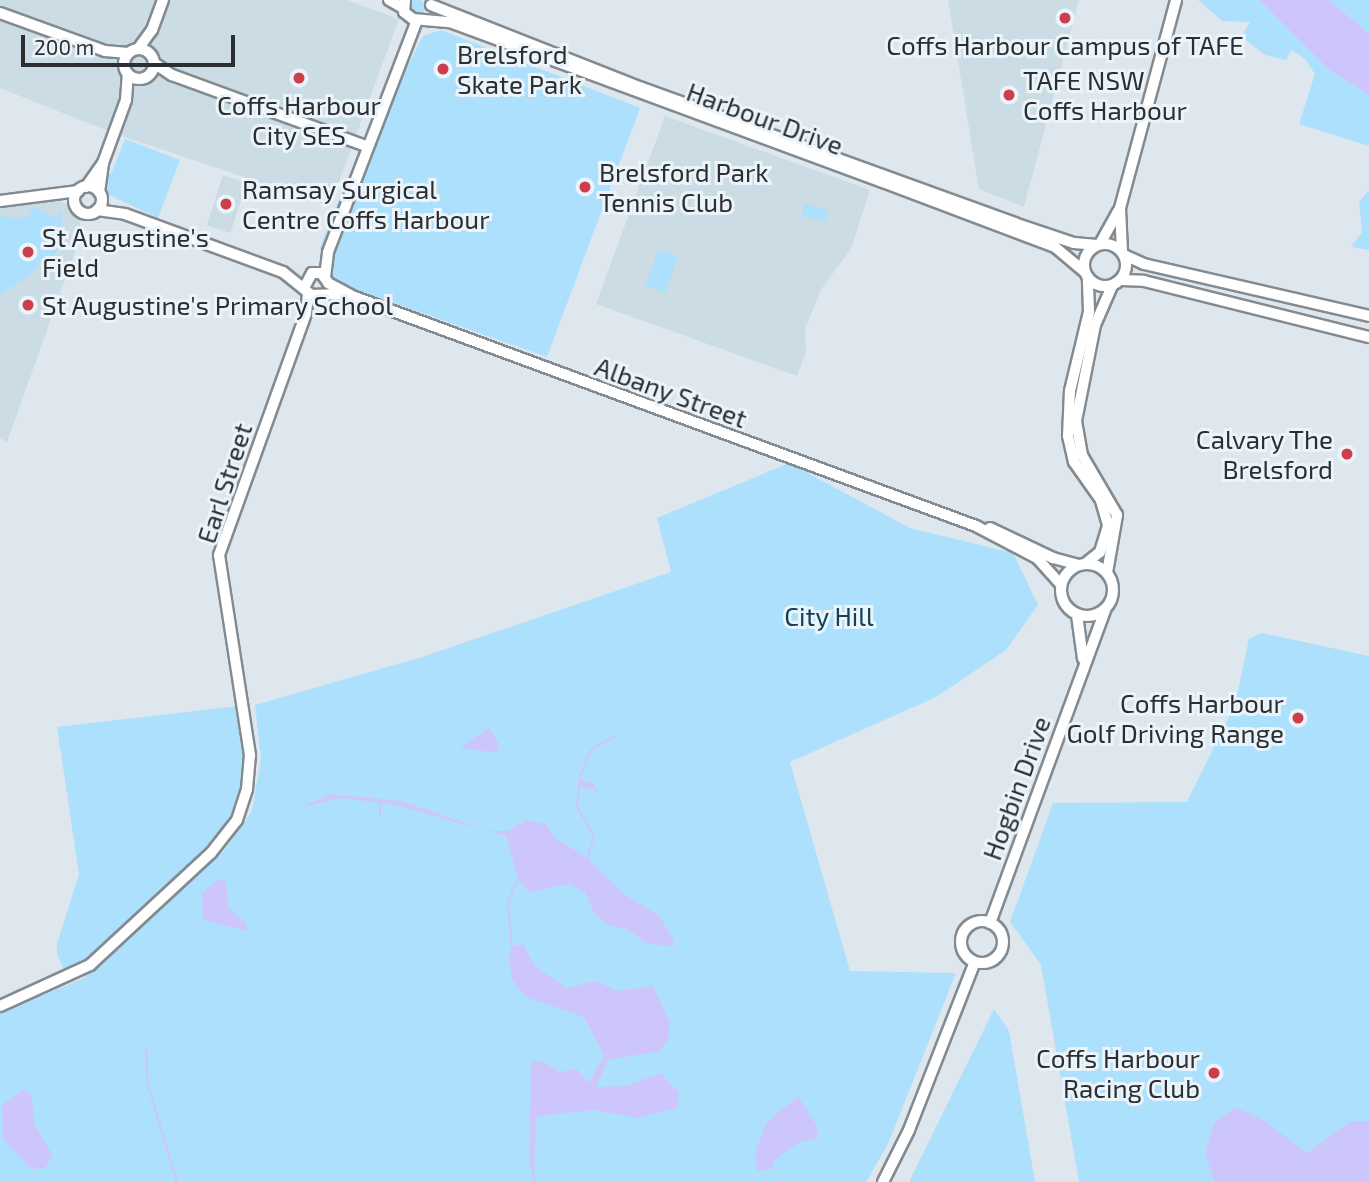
<!DOCTYPE html>
<html>
<head>
<meta charset="utf-8">
<style>
	body { margin:0 }
	#map { position:relative; width:1369px; height:1182px; overflow:hidden; background:#dee7ed; font-family:"Exo 2",sans-serif }
	div>[style] { position:absolute }
	.built>* { inset:0; background:#ccdce5; transform-origin:0 0 }
	.green>* { inset:0; background:#ade0fc; transform-origin:0 0 }
	.round { border-radius:50% }
	.water>* { inset:0; background:#cdc6fc }
	.stream>* { height:2px; margin:-1px; padding:0 1px; transform-origin:1px; border-radius:1px; background:#cdc6fc }
	.roads { filter:drop-shadow(2px 0 #838b90) drop-shadow(-2px 0 #838b90) drop-shadow(0 2px #838b90) drop-shadow(0 -2px #838b90) }
	.secondary>* { height:10px; margin:-5px; padding:0 5px; transform-origin:5px; border-radius:5px; background:#fff }
	.secondary>.ring { margin:-5px; padding:0; box-sizing:content-box; background:none; border:10px solid #fff; border-radius:50% }
	.dots>* { width:19px; height:19px; translate:-50% -50%; box-sizing:border-box; border:4px solid #ebf4fa; border-radius:50% }
	span { translate:-50% -50%; white-space:nowrap; text-align:center; line-height:1.15; -webkit-text-stroke:6px #ebf4fa; paint-order:stroke }
	.poi-label { font-size:26px; color:#2c2f31 }
	.left { translate:0 -50%; text-align:left }
	.right { translate:-100% -50%; text-align:right }
	.street-label { font-size:26px; color:#2c2f31 }
	.park-label { font-size:26px; color:#124258 }
	.scale { position:absolute; left:21px; top:35px; width:214px; height:32px; box-sizing:border-box; border:4px solid #2c2f31; border-top:0; padding-left:9px; font-size:21px; line-height:24px; white-space:nowrap; color:#2c2f31; -webkit-text-stroke:5px #ebf4fa; paint-order:stroke }
</style>
</head>
<body>
<div id="map">
	<div class="built">
		<i style="clip-path:polygon(0 0,347px 0,399px 19px,330px 206px,113px 133px,0 88px)"></i>
		<i style="clip-path:polygon(948px 0,1079px 0,1024px 207px,979px 189px)"></i>
		<i style="clip-path:polygon(665px 116px,870px 190px,851px 249px,822px 288px,805px 329px,806px 352px,797px 376px,596px 304px)"></i>
		<i style="left:223px;top:175px;width:25px;height:53px;rotate:18deg"></i>
		<i style="clip-path:polygon(46px 194px,80px 211px,80px 238px,7px 442px,0 438px,0 201px)"></i>
	</div>
	<div class="green">
		<i class="round" style="left:409px;top:-1px;width:16px;height:16px"></i>
		<i style="clip-path:polygon(1198px 0,1259px 0,1328px 69px,1369px 95px,1369px 146px,1299px 124px,1315px 74px,1304px 58px,1291px 50px,1286px 60px,1265px 55px,1246px 40px,1244px 32px,1250px 22px,1222px 21px)"></i>
		<i style="clip-path:polygon(1329px 0,1369px 0,1369px 33px,1353px 20px)"></i>
		<i style="clip-path:polygon(441px 30px,640px 108px,547px 357px,331px 281px,320px 248px,333px 212px,423px 36px)"></i>
		<i style="clip-path:polygon(125px 139px,180px 160px,158px 218px,105px 193px,106px 175px,112px 172px)"></i>
		<i style="clip-path:polygon(1369px 190px,1369px 250px,1351px 247px,1362px 232px,1359px 202px)"></i>
		<i style="left:805px;top:203px;width:25px;height:12px;rotate:18deg"></i>
		<i style="clip-path:polygon(33px 206px,54px 218px,62px 211px,60px 245px,49px 265px,41px 260px,37px 263px,40px 267px,0 295px,0 213px,5px 218px,28px 217px)"></i>
		<i style="left:658px;top:250px;width:21px;height:38px;rotate:19deg"></i>
		<i style="clip-path:polygon(789px 463px,910px 528px,1013px 553px,1038px 605px,1006px 650px,936px 697px,790px 762px,850px 971px,956px 973px,888px 1144px,866px 1182px,0 1182px,0 1013px,84px 978px,224px 851px,252px 811px,261px 759px,255px 705px,422px 657px,671px 572px,657px 518px)"></i>
		<i style="clip-path:polygon(1262px 633px,1369px 656px,1369px 1182px,1079px 1182px,1041px 965px,1010px 922px,1053px 803px,1187px 802px,1235px 704px,1249px 639px)"></i>
		<i style="clip-path:polygon(238px 706px,245px 757px,237px 804px,226px 825px,206px 852px,83px 964px,66px 974px,57px 954px,57px 944px,79px 874px,57px 727px)"></i>
		<i style="clip-path:polygon(994px 1009px,1009px 1031px,1035px 1182px,909px 1182px)"></i>
	</div>
	<div class="water">
		<i style="clip-path:polygon(1259px 0,1329px 0,1369px 33px,1369px 95px,1328px 69px)"></i>
		<i style="clip-path:polygon(489px 728px,499px 744px,497px 753px,460px 748px)"></i>
		<i style="clip-path:polygon(579px 779px,594px 784px,599px 792px,577px 786px)"></i>
		<i style="clip-path:polygon(331px 794px,401px 801px,489px 831px,507px 831px,527px 820px,546px 824px,554px 838px,582px 854px,626px 896px,659px 915px,674px 941px,673px 947px,646px 943px,627px 929px,607px 925px,594px 913px,585px 892px,569px 884px,529px 892px,518px 879px,506px 836px,391px 804px,340px 798px,300px 808px)"></i>
		<i style="clip-path:polygon(217px 880px,226px 881px,228px 907px,247px 924px,246px 931px,203px 920px,202px 893px)"></i>
		<i style="clip-path:polygon(523px 944px,535px 967px,568px 988px,596px 981px,617px 991px,653px 986px,670px 1023px,668px 1039px,660px 1051px,608px 1060px,596px 1087px,626px 1086px,660px 1073px,679px 1092px,678px 1108px,637px 1118px,594px 1110px,537px 1116px,534px 1167px,529px 1167px,531px 1062px,542px 1061px,560px 1072px,577px 1069px,589px 1083px,604px 1055px,584px 1017px,524px 996px,512px 979px,509px 956px,514px 946px)"></i>
		<i style="clip-path:polygon(23px 1090px,31px 1094px,35px 1125px,53px 1156px,45px 1168px,32px 1169px,3px 1139px,2px 1105px)"></i>
		<i style="clip-path:polygon(798px 1096px,817px 1126px,817px 1139px,799px 1142px,775px 1160px,771px 1169px,757px 1171px,755px 1152px,767px 1122px)"></i>
		<i style="clip-path:polygon(1235px 1107px,1263px 1120px,1307px 1153px,1351px 1121px,1369px 1121px,1369px 1182px,1215px 1182px,1205px 1154px,1214px 1123px)"></i>
	</div>
	<div class="stream">
		<i style="left:579px;top:779px;width:33px;rotate:-67deg"></i>
		<i style="left:592px;top:749px;width:25px;rotate:-29deg"></i>
		<i style="left:579px;top:785px;width:22px;rotate:95deg"></i>
		<i style="left:577px;top:807px;width:34px;rotate:60deg"></i>
		<i style="left:594px;top:836px;width:24px;rotate:107deg"></i>
		<i style="left:380px;top:817px;width:16px;rotate:-90deg"></i>
		<i style="left:512px;top:948px;width:46px;rotate:-95deg"></i>
		<i style="left:508px;top:902px;width:25px;rotate:-67deg"></i>
		<i style="left:146px;top:1049px;width:36px;rotate:87deg"></i>
		<i style="left:148px;top:1085px;width:101px;rotate:73.4deg"></i>
		<i style="left:532px;top:1167px;width:15px;rotate:79deg"></i>
	</div>
	<div class="roads">
		<div class="secondary">
			<i style="left:389px;top:0;width:16px;rotate:30deg"></i>
			<i style="left:405px;top:0;width:12px;rotate:95deg"></i>
			<i style="left:404px;top:12px;width:11px;rotate:38deg"></i>
			<i style="left:413px;top:19px;width:37px;rotate:5deg"></i>
			<i style="left:450px;top:22px;width:462px;rotate:20.3deg"></i>
			<i style="left:883px;top:182px;width:184px;rotate:20.7deg"></i>
			<i style="left:1055px;top:247px;width:38px;rotate:40deg"></i>
			<i style="left:431px;top:5px;width:227px;rotate:21.5deg"></i>
			<i style="left:642px;top:88px;width:396px;rotate:19.9deg"></i>
			<i style="left:1014px;top:223px;width:63px;rotate:18.4deg"></i>
			<i style="left:1074px;top:243px;width:23px;rotate:5deg"></i>
			<i style="left:0;top:13px;width:112px;rotate:19.9deg"></i>
			<i style="left:105px;top:51px;width:23px;rotate:5deg"></i>
			<i class="ring" style="left:124px;top:49px;width:20px;height:20px"></i>
			<i style="left:138px;top:49px;width:24px;rotate:-54deg"></i>
			<i style="left:152px;top:30px;width:32px;rotate:-70deg"></i>
			<i style="left:154px;top:63px;width:22px;rotate:34deg"></i>
			<i style="left:172px;top:75px;width:207px;rotate:20.1deg"></i>
			<i class="ring" style="left:74px;top:186px;width:18px;height:18px"></i>
			<i style="left:86px;top:187px;width:29px;rotate:-55deg"></i>
			<i style="left:103px;top:163px;width:67px;rotate:-69.9deg"></i>
			<i style="left:126px;top:100px;width:26px;rotate:-86deg"></i>
			<i style="left:99px;top:192px;width:29px;rotate:-82deg"></i>
			<i style="left:0;top:201px;width:79px;rotate:-7.3deg"></i>
			<i style="left:97px;top:210px;width:28px;rotate:8deg"></i>
			<i style="left:125px;top:214px;width:168px;rotate:20.2deg"></i>
			<i style="left:283px;top:272px;width:36px;rotate:39deg"></i>
			<i style="left:311px;top:295px;width:30px;rotate:-2deg"></i>
			<i class="ring" style="left:1084px;top:244px;width:32px;height:32px"></i>
			<i style="left:1100px;top:244px;width:38px;rotate:-61deg"></i>
			<i style="left:1122px;top:251px;width:43px;rotate:-92.7deg"></i>
			<i style="left:1120px;top:208px;width:215px;rotate:-74.9deg"></i>
			<i style="left:1124px;top:255px;width:22px;rotate:24deg"></i>
			<i style="left:1144px;top:264px;width:231px;rotate:13deg"></i>
			<i style="left:325px;top:277px;width:25px;rotate:-83deg"></i>
			<i style="left:328px;top:252px;width:248px;rotate:-69deg"></i>
			<i style="left:1121px;top:280px;width:23px;rotate:2deg"></i>
			<i style="left:1144px;top:281px;width:232px;rotate:14deg"></i>
			<i style="left:328px;top:283px;width:27px;rotate:28deg"></i>
			<i style="left:352px;top:296px;width:665px;rotate:20.23deg"></i>
			<i style="left:976px;top:526px;width:69px;rotate:27.7deg"></i>
			<i style="left:1037px;top:558px;width:36px;rotate:48deg"></i>
			<i style="left:304px;top:288px;width:17px;rotate:-62deg"></i>
			<i style="left:312px;top:273px;width:9px"></i>
			<i style="left:321px;top:273px;width:10px;rotate:53deg"></i>
			<i style="left:990px;top:528px;width:70px;rotate:25.5deg"></i>
			<i style="left:1053px;top:558px;width:27px;rotate:15deg"></i>
			<i class="ring" style="left:1061px;top:564px;width:42px;height:42px"></i>
			<i style="left:1085px;top:564px;width:19px;rotate:-39deg"></i>
			<i style="left:1100px;top:552px;width:28px;rotate:-73deg"></i>
			<i style="left:1108px;top:525px;width:26px;rotate:-106deg"></i>
			<i style="left:1101px;top:500px;width:47px;rotate:-125.4deg"></i>
			<i style="left:1074px;top:462px;width:27px;rotate:-103deg"></i>
			<i style="left:1068px;top:436px;width:45px;rotate:-87.5deg"></i>
			<i style="left:1070px;top:391px;width:81px;rotate:-76.5deg"></i>
			<i style="left:1089px;top:312px;width:35px;rotate:-92deg"></i>
			<i style="left:1107px;top:573px;width:59px;rotate:-80.2deg"></i>
			<i style="left:1117px;top:515px;width:69px;rotate:-120.3deg"></i>
			<i style="left:1082px;top:455px;width:35px;rotate:-100deg"></i>
			<i style="left:1076px;top:421px;width:98px;rotate:-78.8deg"></i>
			<i style="left:1095px;top:325px;width:43px;rotate:-66.4deg"></i>
			<i style="left:1077px;top:615px;width:44px;rotate:82.2deg"></i>
			<i class="ring" style="left:961px;top:921px;width:32px;height:32px"></i>
			<i style="left:990px;top:923px;width:333px;rotate:-69.8deg"></i>
			<i style="left:0;top:1006px;width:99px;rotate:-24.5deg"></i>
			<i style="left:90px;top:965px;width:165px;rotate:-42.8deg"></i>
			<i style="left:211px;top:853px;width:42px;rotate:-51.8deg"></i>
			<i style="left:237px;top:820px;width:33px;rotate:-72deg"></i>
			<i style="left:247px;top:789px;width:34px;rotate:-85deg"></i>
			<i style="left:250px;top:755px;width:202px;rotate:-98.8deg"></i>
			<i style="left:219px;top:555px;width:257px;rotate:-70.2deg"></i>
			<i style="left:306px;top:313px;width:19px;rotate:-84deg"></i>
			<i style="left:883px;top:1182px;width:58px;rotate:-63.4deg"></i>
			<i style="left:909px;top:1130px;width:180px;rotate:-68.6deg"></i>
		</div>
	</div>
	<div class="dots">
		<i style="left:1065px;top:18px;background:#cd3d4b"></i>
		<i style="left:443px;top:69px;background:#cd3d4b"></i>
		<i style="left:299px;top:78px;background:#cd3d4b"></i>
		<i style="left:1009px;top:95px;background:#cd3d4b"></i>
		<i style="left:585px;top:187px;background:#cd3d4b"></i>
		<i style="left:226px;top:204px;background:#cd3d4b"></i>
		<i style="left:28px;top:252px;background:#cd3d4b"></i>
		<i style="left:28px;top:305px;background:#cd3d4b"></i>
		<i style="left:1347px;top:454px;background:#cd3d4b"></i>
		<i style="left:1298px;top:718px;background:#cd3d4b"></i>
		<i style="left:1214px;top:1073px;background:#cd3d4b"></i>
	</div>
	<div class="poi-label">
		<span style="left:1065px;top:45px">Coffs Harbour Campus of TAFE</span>
		<span class="left" style="left:457px;top:69px">Brelsford<br>Skate Park</span>
		<span class="left" style="left:1023px;top:95px">TAFE NSW<br>Coffs Harbour</span>
		<span style="left:299px;top:120px">Coffs Harbour<br>City SES</span>
		<span class="left" style="left:599px;top:187px">Brelsford Park<br>Tennis Club</span>
		<span class="left" style="left:242px;top:204px">Ramsay Surgical<br>Centre Coffs Harbour</span>
		<span class="left" style="left:42px;top:252px">St Augustine's<br>Field</span>
		<span class="left" style="left:42px;top:305px">St Augustine's Primary School</span>
		<span class="right" style="left:1333px;top:454px">Calvary The<br>Brelsford</span>
		<span class="right" style="left:1284px;top:718px">Coffs Harbour<br>Golf Driving Range</span>
		<span class="right" style="left:1200px;top:1073px">Coffs Harbour<br>Racing Club</span>
	</div>
	<div class="street-label">
		<span style="left:765px;top:118px;rotate:20deg">Harbour Drive</span>
		<span style="left:671px;top:392px;rotate:20deg">Albany Street</span>
		<span style="left:224px;top:483px;rotate:-72deg">Earl Street</span>
		<span style="left:1016px;top:788px;rotate:-70deg">Hogbin Drive</span>
	</div>
	<div class="park-label">
		<span style="left:829px;top:616px">City Hill</span>
	</div>
	<div class="scale">200 m</div>
</div>
</body>
</html>
